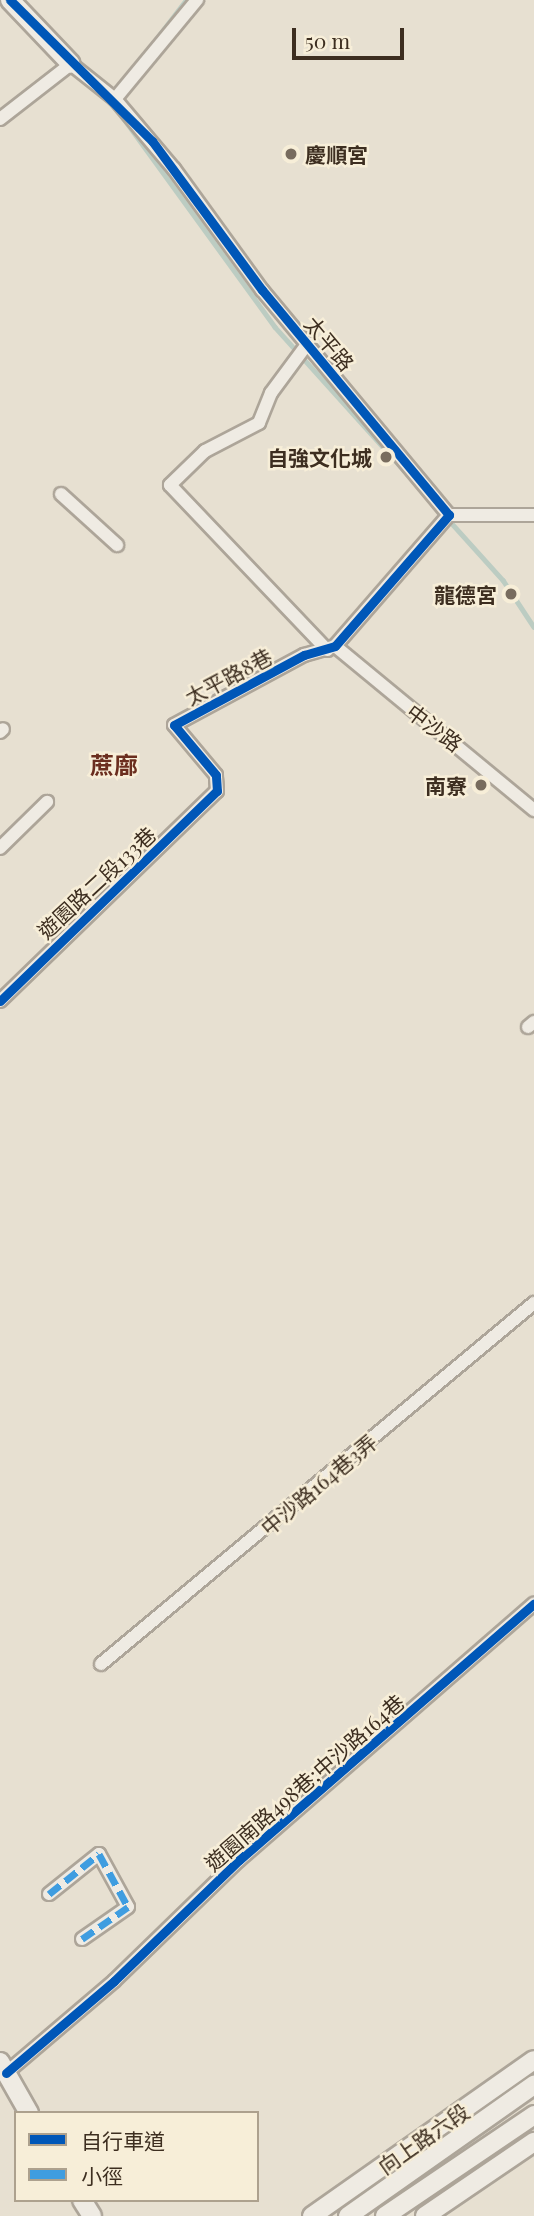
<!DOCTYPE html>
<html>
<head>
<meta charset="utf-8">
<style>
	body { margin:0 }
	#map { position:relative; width:534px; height:2216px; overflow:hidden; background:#e7e0d1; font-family:"Playfair Display","Noto Sans TC",serif }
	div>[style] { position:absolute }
	.stream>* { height:4.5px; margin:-2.25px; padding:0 2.25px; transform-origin:2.25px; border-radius:2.25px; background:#bcccc2 }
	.roads { filter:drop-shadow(2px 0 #ada599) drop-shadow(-2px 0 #ada599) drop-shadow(0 2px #ada599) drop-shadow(0 -2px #ada599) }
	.street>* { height:12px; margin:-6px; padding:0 6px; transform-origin:6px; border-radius:6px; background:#efebe3 }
	.secondary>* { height:18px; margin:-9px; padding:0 9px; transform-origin:9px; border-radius:9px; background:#efebe3 }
	.quiet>* { height:7px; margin-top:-3.5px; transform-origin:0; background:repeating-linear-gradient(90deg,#3f9de0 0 14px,transparent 0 21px) }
	.cycleway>* { height:9px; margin:-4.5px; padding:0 4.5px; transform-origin:4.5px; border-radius:4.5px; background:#0057b8 }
	.dots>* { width:19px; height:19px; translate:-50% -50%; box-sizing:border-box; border:4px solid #f7eed8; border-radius:50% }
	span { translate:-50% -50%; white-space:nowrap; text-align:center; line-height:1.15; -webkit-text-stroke:5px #f7eed8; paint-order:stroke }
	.poi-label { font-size:21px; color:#3d2e20; font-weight:700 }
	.left { translate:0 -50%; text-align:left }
	.right { translate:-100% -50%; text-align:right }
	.street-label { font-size:21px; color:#3d2e20 }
	.quarter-label { font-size:24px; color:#6b2e1e; font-weight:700 }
	.legend { position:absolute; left:14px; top:2111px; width:245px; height:91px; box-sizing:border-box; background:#f7eed8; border:2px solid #ada18e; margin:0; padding:9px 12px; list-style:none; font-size:21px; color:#3d2e20 }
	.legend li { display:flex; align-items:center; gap:14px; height:35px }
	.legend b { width:35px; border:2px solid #ada18e }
	.scale { position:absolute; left:292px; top:28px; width:112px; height:32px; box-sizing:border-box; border:4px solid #3d2e20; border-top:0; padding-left:9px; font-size:21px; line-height:24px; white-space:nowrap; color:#3d2e20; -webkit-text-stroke:5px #f7eed8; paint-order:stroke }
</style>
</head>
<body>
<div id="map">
	<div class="stream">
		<i style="left:143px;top:56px;width:71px;rotate:-52.5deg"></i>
		<i style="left:124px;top:119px;width:257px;rotate:54deg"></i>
		<i style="left:275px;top:327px;width:341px;rotate:48deg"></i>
		<i style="left:503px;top:580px;width:56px;rotate:56.6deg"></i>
	</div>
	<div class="roads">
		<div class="street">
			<i style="left:115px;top:99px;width:129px;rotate:-50.4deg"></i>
			<i style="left:0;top:119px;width:90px;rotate:-37.8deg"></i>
			<i style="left:71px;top:64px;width:56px;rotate:38.5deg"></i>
			<i style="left:115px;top:99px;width:92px;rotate:49.9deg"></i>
			<i style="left:174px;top:169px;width:150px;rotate:54deg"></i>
			<i style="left:262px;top:290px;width:293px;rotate:50.3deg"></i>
			<i style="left:308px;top:343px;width:62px;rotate:126.5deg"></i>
			<i style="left:271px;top:393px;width:32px;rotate:112deg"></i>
			<i style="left:259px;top:423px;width:61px;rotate:152.6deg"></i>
			<i style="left:205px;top:451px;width:49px;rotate:135.8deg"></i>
			<i style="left:170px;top:485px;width:228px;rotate:46.4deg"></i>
			<i style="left:61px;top:494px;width:76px;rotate:42.3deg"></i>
			<i style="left:449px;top:515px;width:85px"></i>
			<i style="left:335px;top:646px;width:258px;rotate:39.5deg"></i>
			<i style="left:0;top:732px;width:4px;rotate:-45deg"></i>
			<i style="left:0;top:848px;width:66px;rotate:-44.4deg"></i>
			<i style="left:0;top:1001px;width:302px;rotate:-44.1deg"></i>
			<i style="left:217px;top:791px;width:16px;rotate:-94deg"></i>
			<i style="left:216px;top:775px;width:65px;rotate:-130deg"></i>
			<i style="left:174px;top:725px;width:148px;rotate:-28.3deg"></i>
			<i style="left:304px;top:655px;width:32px;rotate:-16deg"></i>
			<i style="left:335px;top:646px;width:174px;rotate:-49deg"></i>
			<i style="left:528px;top:1027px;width:8px;rotate:-40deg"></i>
			<i style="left:101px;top:1664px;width:564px;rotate:-39.82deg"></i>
			<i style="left:49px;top:1894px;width:64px;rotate:-38.7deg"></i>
			<i style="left:99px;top:1854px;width:60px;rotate:61.3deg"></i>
			<i style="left:128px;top:1907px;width:56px;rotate:145.2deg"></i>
			<i style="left:6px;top:2073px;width:142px;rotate:-40.4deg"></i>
			<i style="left:114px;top:1981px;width:174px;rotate:-44.1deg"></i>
			<i style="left:239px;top:1860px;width:391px;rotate:-41deg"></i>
		</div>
		<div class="secondary">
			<i style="left:10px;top:0;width:88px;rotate:46.4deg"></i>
			<i style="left:0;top:2062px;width:59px;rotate:60.4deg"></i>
			<i style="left:82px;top:2200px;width:19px;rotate:58deg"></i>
			<i style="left:312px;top:2216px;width:271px;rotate:-35.1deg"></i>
			<i style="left:348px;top:2216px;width:228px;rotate:-35.2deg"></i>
			<i style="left:385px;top:2216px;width:180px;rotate:-34.1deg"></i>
			<i style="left:425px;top:2216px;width:132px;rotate:-34.2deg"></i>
		</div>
	</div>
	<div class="quiet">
		<i style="left:49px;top:1894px;width:64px;rotate:-38.7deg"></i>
		<i style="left:99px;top:1854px;width:60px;rotate:61.3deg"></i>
		<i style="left:128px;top:1907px;width:56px;rotate:145.2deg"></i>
	</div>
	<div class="cycleway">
		<i style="left:0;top:1001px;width:302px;rotate:-44.1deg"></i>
		<i style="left:217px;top:791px;width:16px;rotate:-94deg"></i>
		<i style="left:216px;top:775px;width:65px;rotate:-130deg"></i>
		<i style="left:174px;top:725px;width:148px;rotate:-28.3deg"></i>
		<i style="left:304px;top:655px;width:32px;rotate:-16deg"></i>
		<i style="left:335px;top:646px;width:174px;rotate:-49deg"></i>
		<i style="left:449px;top:515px;width:293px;rotate:-129.7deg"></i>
		<i style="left:262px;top:290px;width:185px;rotate:-126.4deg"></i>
		<i style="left:152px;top:141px;width:200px;rotate:-135.2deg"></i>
		<i style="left:6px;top:2073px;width:142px;rotate:-40.4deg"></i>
		<i style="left:114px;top:1981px;width:174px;rotate:-44.1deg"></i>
		<i style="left:239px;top:1860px;width:391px;rotate:-41deg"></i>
	</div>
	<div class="dots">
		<i style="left:291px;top:154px;background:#786c5e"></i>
		<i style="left:386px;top:457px;background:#786c5e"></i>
		<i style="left:511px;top:594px;background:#786c5e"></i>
		<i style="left:481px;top:785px;background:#786c5e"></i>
	</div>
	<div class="poi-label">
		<span class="left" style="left:305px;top:154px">慶順宮</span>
		<span class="right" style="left:372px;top:457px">自強文化城</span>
		<span class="right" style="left:497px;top:594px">龍德宮</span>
		<span class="right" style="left:467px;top:785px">南寮</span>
	</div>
	<div class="street-label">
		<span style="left:330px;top:343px;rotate:50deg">太平路</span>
		<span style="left:228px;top:676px;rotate:-28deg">太平路8巷</span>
		<span style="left:435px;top:727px;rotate:37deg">中沙路</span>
		<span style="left:96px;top:882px;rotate:-43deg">遊園路二段133巷</span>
		<span style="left:318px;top:1484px;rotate:-40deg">中沙路164巷3弄</span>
		<span style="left:304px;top:1782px;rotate:-41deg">遊園南路498巷;中沙路164巷</span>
		<span style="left:423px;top:2138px;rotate:-35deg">向上路六段</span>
	</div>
	<div class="quarter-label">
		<span style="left:114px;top:765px">蔗廍</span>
	</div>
	<ul class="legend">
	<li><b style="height:9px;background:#0057b8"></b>自行車道</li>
	<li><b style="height:9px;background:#3f9de0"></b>小徑</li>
	</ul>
	<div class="scale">50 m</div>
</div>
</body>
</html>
